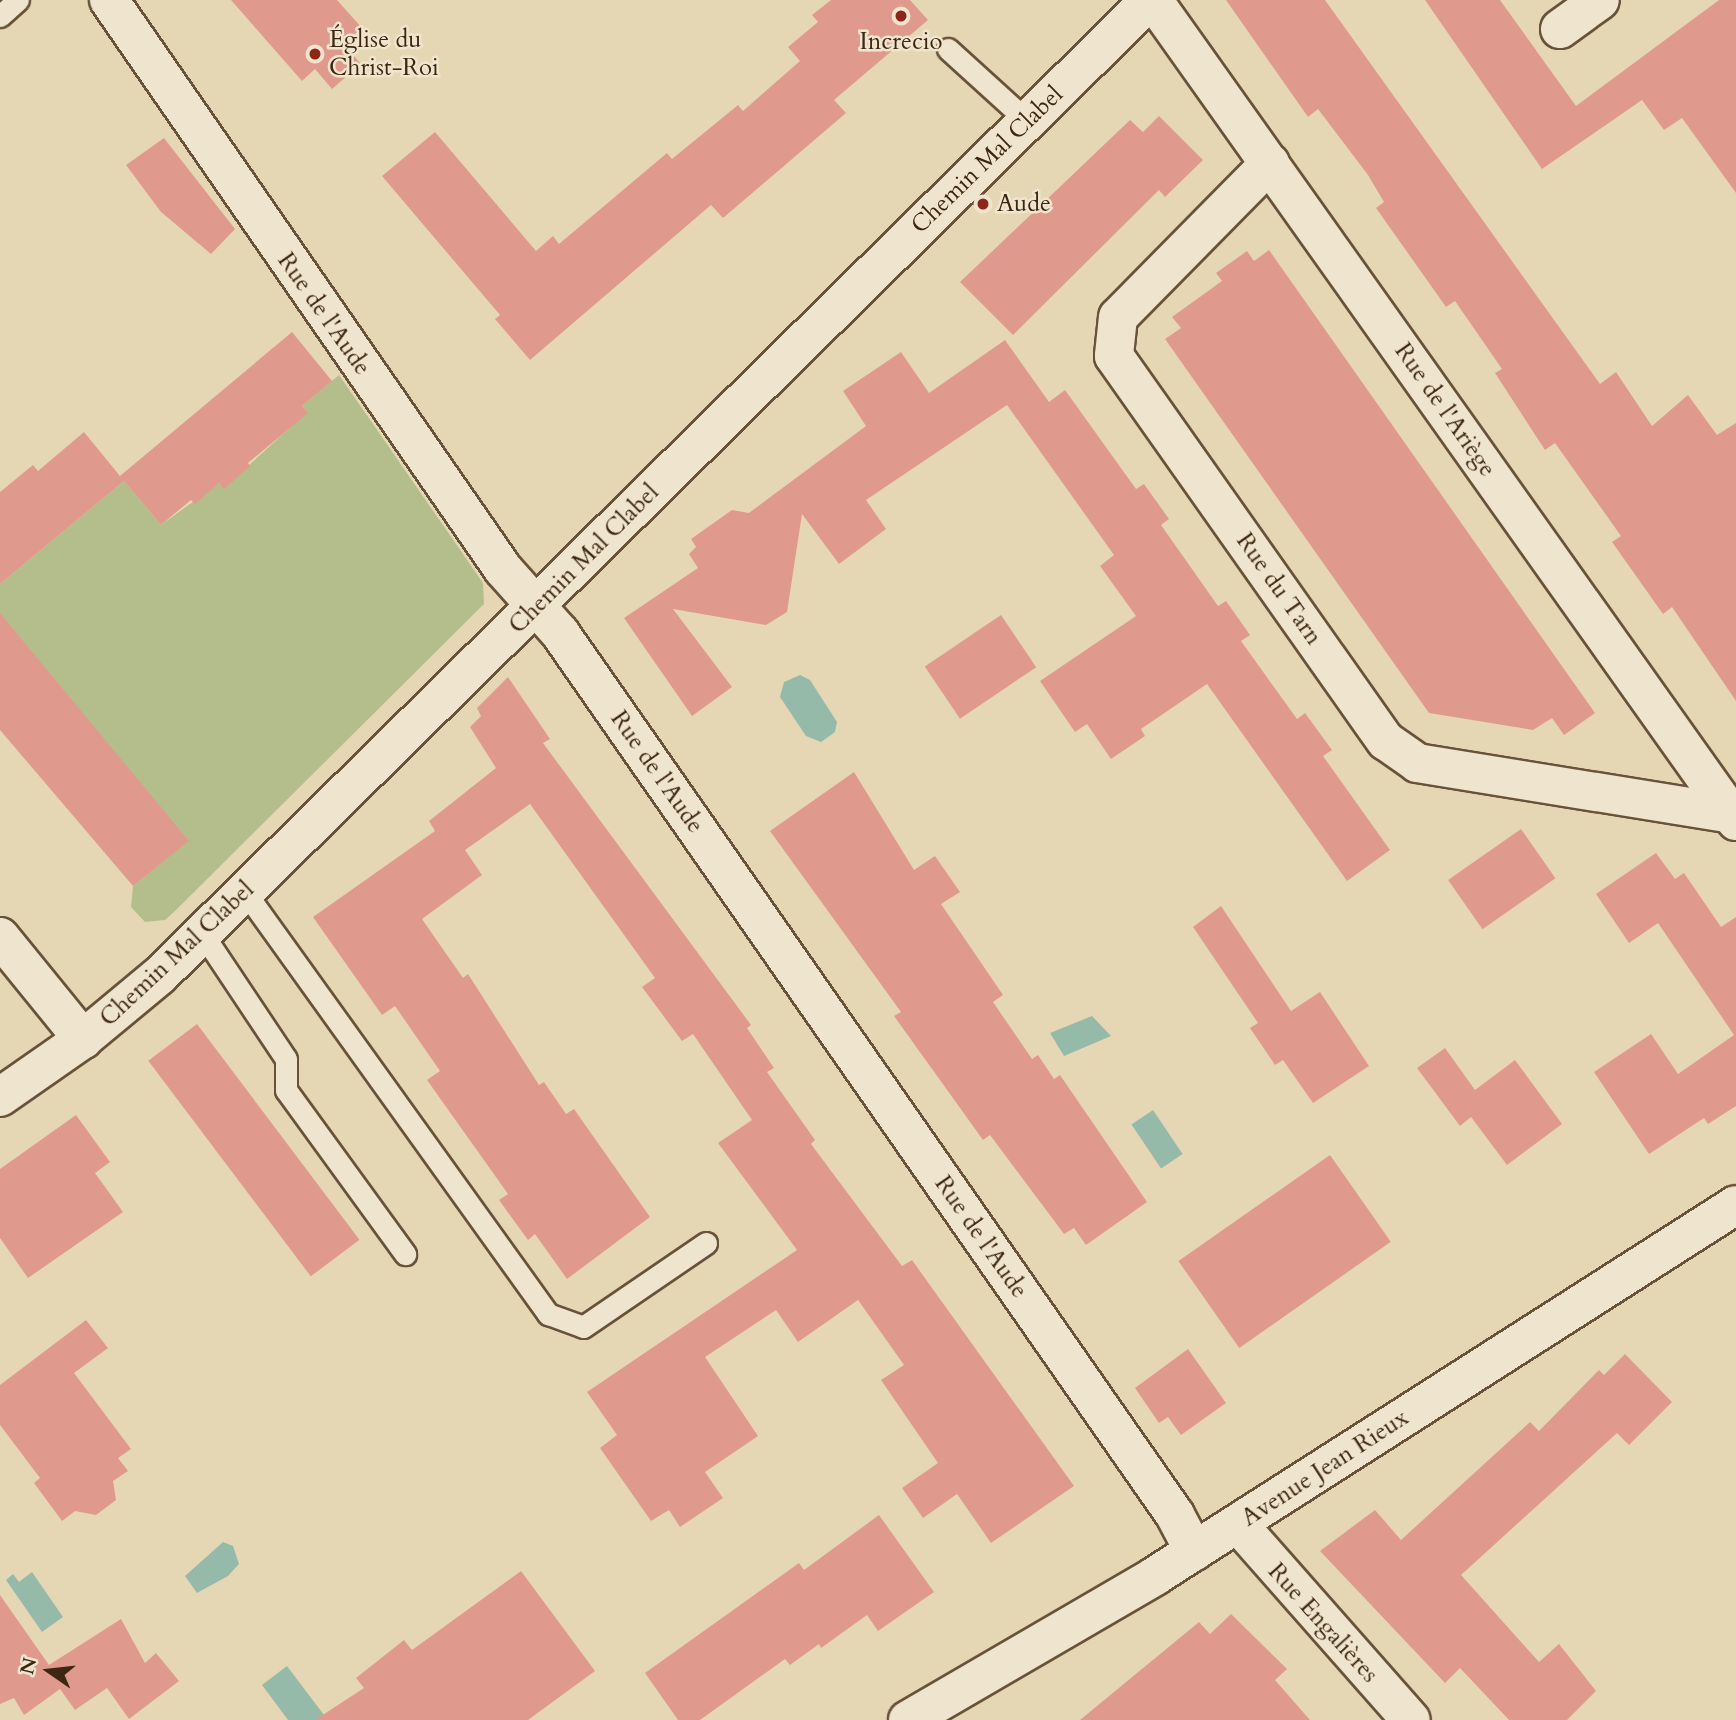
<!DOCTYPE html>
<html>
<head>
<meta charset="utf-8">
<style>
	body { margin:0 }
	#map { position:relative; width:1736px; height:1720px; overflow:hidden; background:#e6d7b4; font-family:Cardo,serif }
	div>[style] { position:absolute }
	.green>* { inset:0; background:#b4be8d }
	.water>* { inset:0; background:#96baaa; transform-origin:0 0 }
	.building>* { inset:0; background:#e09a8d; transform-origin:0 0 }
	.roads { filter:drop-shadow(2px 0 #68533a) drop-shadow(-2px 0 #68533a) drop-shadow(0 2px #68533a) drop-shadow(0 -2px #68533a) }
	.service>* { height:21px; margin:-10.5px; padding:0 10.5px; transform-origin:10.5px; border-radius:10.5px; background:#efe5ce }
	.minor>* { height:38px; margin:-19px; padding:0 19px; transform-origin:19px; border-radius:19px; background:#efe5ce }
	.secondary>* { height:38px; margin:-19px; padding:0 19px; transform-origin:19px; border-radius:19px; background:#efe5ce }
	.dots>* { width:19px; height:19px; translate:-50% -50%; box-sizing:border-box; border:4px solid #efe5ce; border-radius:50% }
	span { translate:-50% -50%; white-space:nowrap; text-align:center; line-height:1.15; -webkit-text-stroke:5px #efe5ce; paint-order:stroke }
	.poi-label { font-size:24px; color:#3e2711 }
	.left { translate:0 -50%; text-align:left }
	.street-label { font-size:24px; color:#3e2711 }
	.north { position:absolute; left:14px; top:1636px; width:70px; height:70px; -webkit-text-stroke:5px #efe5ce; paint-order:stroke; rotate:284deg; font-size:19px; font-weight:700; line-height:28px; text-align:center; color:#3e2711 }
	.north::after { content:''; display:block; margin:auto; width:24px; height:32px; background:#3e2711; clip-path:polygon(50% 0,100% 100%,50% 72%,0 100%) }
</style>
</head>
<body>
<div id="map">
	<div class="green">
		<i style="clip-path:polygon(339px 375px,483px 583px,484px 604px,175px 911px,165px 920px,145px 922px,131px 907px,133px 886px,188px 841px,0 614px,0 584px,124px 481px,161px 525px,219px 483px,224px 488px,307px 412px,302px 406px)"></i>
	</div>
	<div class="water">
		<i style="clip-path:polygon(800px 675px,810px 680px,837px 722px,835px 732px,821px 742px,806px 736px,780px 697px,784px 682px)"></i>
		<i style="clip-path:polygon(1092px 1016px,1111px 1036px,1064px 1056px,1050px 1033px)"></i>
		<i style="left:1153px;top:1110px;width:53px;height:26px;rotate:56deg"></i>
		<i style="clip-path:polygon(223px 1542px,233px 1546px,239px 1564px,228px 1576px,197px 1593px,185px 1576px)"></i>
		<i style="clip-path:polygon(32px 1572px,63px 1617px,42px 1632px,6px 1580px,13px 1574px,19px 1582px)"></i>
		<i style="clip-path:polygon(287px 1666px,324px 1715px,318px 1720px,288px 1720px,262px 1685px)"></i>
	</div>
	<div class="building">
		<i style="clip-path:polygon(231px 0,337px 0,362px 28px,343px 44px,361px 64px,332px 89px,315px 69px,302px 81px)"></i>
		<i style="clip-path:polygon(831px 0,910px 0,928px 20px,834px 100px,846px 113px,723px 218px,711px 205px,530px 360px,495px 319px,500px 315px,382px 176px,435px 132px,536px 251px,553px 236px,559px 244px,667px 153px,672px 159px,738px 105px,743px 111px,800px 61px,788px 47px,818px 22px,812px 15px)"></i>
		<i style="clip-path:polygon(1226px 0,1325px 0,1600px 384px,1616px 372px,1652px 426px,1688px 395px,1717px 435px,1736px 423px,1736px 701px,1672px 607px,1663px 614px,1612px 542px,1621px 536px,1555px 443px,1545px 450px,1495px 373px,1502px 369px,1455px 301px,1446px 307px,1376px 208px,1384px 202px,1368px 175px,1318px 109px,1308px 117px)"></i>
		<i style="clip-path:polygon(1425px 0,1500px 0,1576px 106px,1719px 0,1736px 0,1736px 193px,1682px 118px,1664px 130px,1642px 100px,1542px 169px)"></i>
		<i style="clip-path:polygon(1159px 116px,1203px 160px,1165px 197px,1159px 190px,1013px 335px,960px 282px,1130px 120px,1143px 132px)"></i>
		<i style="clip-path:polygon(164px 138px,235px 229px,211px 254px,161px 212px,126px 165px)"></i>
		<i style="clip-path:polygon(1269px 250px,1595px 713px,1564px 735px,1552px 718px,1533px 730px,1429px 713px,1165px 339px,1181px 328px,1172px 317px,1222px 281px,1216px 273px,1247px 251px,1254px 261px)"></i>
		<i style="clip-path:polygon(292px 332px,332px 381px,302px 406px,308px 413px,248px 463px,250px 466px,224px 489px,219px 483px,195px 504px,191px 500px,161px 525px,124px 481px,0 584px,0 492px,33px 465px,38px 471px,84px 432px,120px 476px)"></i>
		<i style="clip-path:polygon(1005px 340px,1049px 402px,1065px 390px,1136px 489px,1144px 484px,1169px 519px,1161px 525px,1218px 606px,1226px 601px,1250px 635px,1241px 641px,1297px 719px,1305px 713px,1332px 750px,1323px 756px,1390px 850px,1347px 881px,1207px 684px,1141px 729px,1145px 736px,1111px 759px,1087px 724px,1075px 732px,1040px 681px,1136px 616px,1100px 566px,1114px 555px,1007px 405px,866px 500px,886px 529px,839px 564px,802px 514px,787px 612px,766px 625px,673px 609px,732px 687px,692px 716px,624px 618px,698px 568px,689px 554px,696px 547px,691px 539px,732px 510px,749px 513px,866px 426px,843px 391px,901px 352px,929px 393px)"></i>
		<i style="clip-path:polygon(0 613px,189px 841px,133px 886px,0 730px)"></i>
		<i style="left:1001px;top:615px;width:63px;height:92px;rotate:56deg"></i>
		<i style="clip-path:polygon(508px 677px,550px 739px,543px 743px,751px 1025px,747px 1028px,774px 1068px,767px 1072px,815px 1140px,811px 1144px,902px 1266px,912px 1260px,1074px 1486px,991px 1543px,957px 1494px,923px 1518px,902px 1488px,938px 1463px,881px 1380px,904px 1365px,858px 1300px,798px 1342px,776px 1310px,705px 1357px,758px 1436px,705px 1472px,723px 1498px,680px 1527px,669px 1510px,651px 1521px,600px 1448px,617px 1435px,587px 1392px,797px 1250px,718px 1143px,752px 1120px,693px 1034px,682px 1041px,642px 987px,655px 978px,530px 804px,465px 850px,482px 875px,422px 919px,463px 978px,468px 974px,539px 1085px,544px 1082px,566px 1114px,574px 1109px,650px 1217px,567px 1279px,535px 1234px,528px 1240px,499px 1200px,508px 1194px,427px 1080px,440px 1071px,395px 1006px,382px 1015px,313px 917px,435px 831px,429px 821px,496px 768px,470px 727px,481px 716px,477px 708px)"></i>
		<i style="clip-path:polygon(854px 772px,914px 870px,935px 856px,960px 892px,941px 904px,1003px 995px,993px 1002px,1032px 1059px,1038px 1055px,1054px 1079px,1060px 1075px,1147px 1202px,1086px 1245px,1074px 1228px,1064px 1234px,990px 1135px,983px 1140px,894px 1016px,901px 1012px,770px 831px)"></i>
		<i style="left:1521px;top:829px;width:60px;height:89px;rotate:55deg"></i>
		<i style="clip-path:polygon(1656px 853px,1675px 879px,1684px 873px,1721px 927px,1736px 917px,1736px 1106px,1708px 1124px,1704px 1118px,1649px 1154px,1594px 1072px,1651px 1034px,1678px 1074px,1734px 1035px,1658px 923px,1629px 943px,1596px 894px)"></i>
		<i style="clip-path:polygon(1221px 906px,1291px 1011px,1320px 992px,1369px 1066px,1313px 1103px,1283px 1060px,1275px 1065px,1250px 1028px,1258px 1023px,1193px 927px)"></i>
		<i style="left:197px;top:1024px;width:270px;height:61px;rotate:53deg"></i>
		<i style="clip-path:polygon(1445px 1048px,1475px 1090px,1515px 1060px,1562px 1124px,1507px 1165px,1471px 1117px,1460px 1126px,1417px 1068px)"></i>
		<i style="clip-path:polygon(76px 1115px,110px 1162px,95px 1173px,123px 1212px,28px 1278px,0 1238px,0 1169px)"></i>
		<i style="left:1330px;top:1155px;width:106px;height:185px;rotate:55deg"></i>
		<i style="clip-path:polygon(86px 1320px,108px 1348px,74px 1373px,131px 1449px,118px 1458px,128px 1471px,113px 1481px,116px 1500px,96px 1515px,75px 1511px,62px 1521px,34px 1483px,40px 1478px,0 1425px,0 1385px)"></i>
		<i style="clip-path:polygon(1188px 1349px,1226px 1403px,1181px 1435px,1168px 1417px,1159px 1423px,1135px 1388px)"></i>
		<i style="clip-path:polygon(1625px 1354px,1672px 1402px,1629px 1445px,1617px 1433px,1461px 1575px,1539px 1662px,1559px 1644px,1596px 1691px,1567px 1720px,1509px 1720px,1460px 1668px,1445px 1683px,1320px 1551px,1375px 1510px,1401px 1540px,1530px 1422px,1539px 1431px,1599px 1370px,1604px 1375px)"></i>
		<i style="clip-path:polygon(879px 1515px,934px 1592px,878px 1631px,867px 1615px,821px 1648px,819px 1644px,790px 1665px,785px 1659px,700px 1720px,678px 1720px,645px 1673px,799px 1563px,804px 1570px)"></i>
		<i style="clip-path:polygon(521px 1571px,595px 1671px,528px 1720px,315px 1720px,364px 1688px,356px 1678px,404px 1640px,412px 1650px)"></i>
		<i style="clip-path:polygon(0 1595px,49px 1665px,121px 1619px,145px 1663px,156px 1653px,179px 1681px,129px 1719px,107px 1688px,75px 1710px,60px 1689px,24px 1715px,14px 1698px,0 1704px)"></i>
		<i style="clip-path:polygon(1231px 1614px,1287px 1669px,1275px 1680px,1310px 1720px,1080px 1720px,1199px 1622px,1210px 1634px)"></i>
	</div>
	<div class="roads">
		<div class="service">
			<i style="left:0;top:16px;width:24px;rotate:-42deg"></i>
			<i style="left:948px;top:49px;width:107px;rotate:42.3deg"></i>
			<i style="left:245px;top:892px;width:520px;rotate:54.32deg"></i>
			<i style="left:548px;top:1314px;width:37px;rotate:20deg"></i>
			<i style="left:583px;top:1327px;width:149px;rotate:-34.3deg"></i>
			<i style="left:202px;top:933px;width:151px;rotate:56.3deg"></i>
			<i style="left:286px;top:1059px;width:31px;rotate:90deg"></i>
			<i style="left:286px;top:1090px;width:203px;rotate:54deg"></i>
		</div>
		<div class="minor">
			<i style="left:109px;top:0;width:692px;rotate:55.3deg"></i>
			<i style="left:503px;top:569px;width:86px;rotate:48.3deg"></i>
			<i style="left:560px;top:633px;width:1075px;rotate:55.11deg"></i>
			<i style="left:1175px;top:1515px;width:41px;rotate:62.2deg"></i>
			<i style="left:1153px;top:0;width:1007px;rotate:54.62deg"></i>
			<i style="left:1560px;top:29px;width:49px;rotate:-35.9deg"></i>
			<i style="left:1270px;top:163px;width:216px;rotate:134.6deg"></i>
			<i style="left:1118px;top:317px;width:39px;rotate:96deg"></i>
			<i style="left:1114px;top:356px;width:471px;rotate:54.8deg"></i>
			<i style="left:1386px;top:741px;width:38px;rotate:35deg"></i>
			<i style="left:1417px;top:763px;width:318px;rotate:9.2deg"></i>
			<i style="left:0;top:937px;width:132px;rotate:50.9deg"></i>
			<i style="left:0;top:1097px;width:101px;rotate:-34.9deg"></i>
			<i style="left:83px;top:1039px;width:100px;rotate:-39.7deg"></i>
			<i style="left:160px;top:975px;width:1390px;rotate:-44.56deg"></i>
			<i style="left:1238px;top:1524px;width:261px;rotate:48.6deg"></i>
		</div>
		<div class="secondary">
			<i style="left:908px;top:1720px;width:286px;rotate:-30.2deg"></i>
			<i style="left:1155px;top:1576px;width:689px;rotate:-32.56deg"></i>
		</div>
	</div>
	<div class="dots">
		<i style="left:901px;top:16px;background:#8f2418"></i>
		<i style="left:315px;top:54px;background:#8f2418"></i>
		<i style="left:983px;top:204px;background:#8f2418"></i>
	</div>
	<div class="poi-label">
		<span class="left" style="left:329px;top:54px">Église du<br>Christ-Roi</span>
		<span style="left:901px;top:42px">Increcio</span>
		<span class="left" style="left:997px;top:204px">Aude</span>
	</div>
	<div class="street-label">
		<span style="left:987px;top:160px;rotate:-44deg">Chemin Mal Clabel</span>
		<span style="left:324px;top:314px;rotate:55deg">Rue de l'Aude</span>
		<span style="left:1445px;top:410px;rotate:55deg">Rue de l'Ariège</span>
		<span style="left:584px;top:559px;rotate:-45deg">Chemin Mal Clabel</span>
		<span style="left:1279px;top:589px;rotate:55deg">Rue du Tarn</span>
		<span style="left:657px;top:772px;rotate:55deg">Rue de l'Aude</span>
		<span style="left:177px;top:954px;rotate:-43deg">Chemin Mal Clabel</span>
		<span style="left:981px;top:1237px;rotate:55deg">Rue de l'Aude</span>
		<span style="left:1325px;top:1468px;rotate:-33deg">Avenue Jean Rieux</span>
		<span style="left:1323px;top:1623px;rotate:48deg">Rue Engalières</span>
	</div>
	<div class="north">N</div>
</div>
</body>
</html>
